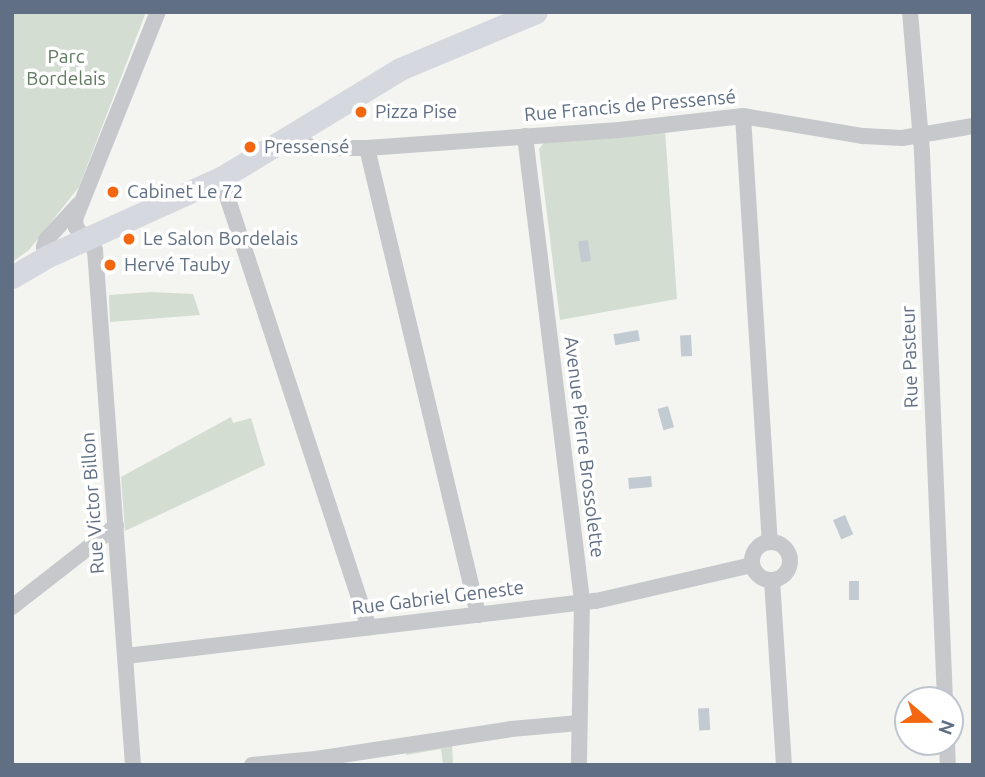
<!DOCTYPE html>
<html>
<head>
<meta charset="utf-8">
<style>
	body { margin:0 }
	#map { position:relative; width:985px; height:777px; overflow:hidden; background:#f4f5f0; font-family:Ubuntu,sans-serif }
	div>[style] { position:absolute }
	.green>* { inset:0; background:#d3ddd1 }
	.water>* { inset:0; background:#c3cbd2; transform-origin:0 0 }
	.street>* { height:16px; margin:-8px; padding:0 8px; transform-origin:8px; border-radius:8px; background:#c6c8cc }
	.street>.ring { margin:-8px; padding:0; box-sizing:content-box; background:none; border:16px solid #c6c8cc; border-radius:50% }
	.secondary>* { height:23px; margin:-11.5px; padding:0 11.5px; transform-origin:11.5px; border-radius:11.5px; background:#d5d9df }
	.dots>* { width:19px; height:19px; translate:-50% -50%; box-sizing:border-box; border:4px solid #fff; border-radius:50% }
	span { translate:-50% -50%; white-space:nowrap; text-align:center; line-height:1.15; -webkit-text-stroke:7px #fff; paint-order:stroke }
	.park-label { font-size:19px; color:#617b60 }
	.street-label { font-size:19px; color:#606f84 }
	.poi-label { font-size:19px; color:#606f84 }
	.left { translate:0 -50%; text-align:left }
	.frame { position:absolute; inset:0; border:14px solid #606f84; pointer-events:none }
	.north { position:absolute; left:894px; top:686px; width:70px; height:70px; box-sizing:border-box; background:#fff; border:2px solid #bfc5ce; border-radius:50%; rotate:110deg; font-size:19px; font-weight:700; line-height:28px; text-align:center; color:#606f84 }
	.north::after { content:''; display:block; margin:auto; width:24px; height:32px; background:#f46711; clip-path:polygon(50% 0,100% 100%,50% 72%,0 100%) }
</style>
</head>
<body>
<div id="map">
	<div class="green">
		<i style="clip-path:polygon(12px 12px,146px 12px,79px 187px,29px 250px,12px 262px)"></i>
		<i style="clip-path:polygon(665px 131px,677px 299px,560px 320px,539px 149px,547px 139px)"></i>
		<i style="clip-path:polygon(151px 292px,193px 294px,200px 315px,110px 322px,109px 295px)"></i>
		<i style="clip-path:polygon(231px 417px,233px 423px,251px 418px,265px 465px,125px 531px,121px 477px)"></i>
		<i style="clip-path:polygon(452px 744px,453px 765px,443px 765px,441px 749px,406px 755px,406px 748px)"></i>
	</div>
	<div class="water">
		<i style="left:588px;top:240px;width:21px;height:10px;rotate:82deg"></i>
		<i style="left:638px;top:330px;width:11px;height:25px;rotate:80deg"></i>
		<i style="left:691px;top:335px;width:21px;height:11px;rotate:87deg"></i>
		<i style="left:668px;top:406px;width:22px;height:11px;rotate:74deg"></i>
		<i style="left:651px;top:476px;width:11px;height:23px;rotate:85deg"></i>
		<i style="left:845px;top:515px;width:21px;height:13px;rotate:67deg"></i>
		<i style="left:849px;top:581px;width:10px;height:19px"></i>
		<i style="left:709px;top:708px;width:22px;height:11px;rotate:87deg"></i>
	</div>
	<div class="street">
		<i style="left:910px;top:12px;width:142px;rotate:85.1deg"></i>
		<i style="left:922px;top:153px;width:547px;rotate:87.59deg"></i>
		<i style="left:743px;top:116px;width:427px;rotate:86.4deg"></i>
		<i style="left:525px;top:136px;width:469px;rotate:83deg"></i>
		<i style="left:582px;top:602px;width:163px;rotate:91.1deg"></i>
		<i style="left:291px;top:137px;width:25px;rotate:26deg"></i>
		<i style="left:314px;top:148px;width:53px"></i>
		<i style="left:367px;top:148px;width:253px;rotate:-4.1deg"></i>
		<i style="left:619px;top:130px;width:125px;rotate:-6.4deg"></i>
		<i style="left:743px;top:116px;width:122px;rotate:9.5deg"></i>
		<i style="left:863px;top:136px;width:39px;rotate:3deg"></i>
		<i style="left:902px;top:138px;width:72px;rotate:-9.6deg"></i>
		<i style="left:367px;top:148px;width:480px;rotate:76.6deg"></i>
		<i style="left:221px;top:178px;width:473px;rotate:71.8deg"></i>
		<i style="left:48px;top:256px;width:10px;rotate:-114deg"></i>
		<i style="left:44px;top:247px;width:7px;rotate:-74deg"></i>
		<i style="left:46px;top:240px;width:49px;rotate:-47.5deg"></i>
		<i class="ring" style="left:752px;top:542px;width:22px;height:22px"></i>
		<i style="left:772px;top:580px;width:185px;rotate:86.3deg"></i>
		<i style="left:12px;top:607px;width:132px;rotate:-37.9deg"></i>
		<i style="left:126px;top:656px;width:473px;rotate:-6.7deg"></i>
		<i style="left:596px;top:601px;width:160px;rotate:-13deg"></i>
		<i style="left:947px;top:742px;width:23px;rotate:88deg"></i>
		<i style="left:133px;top:765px;width:516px;rotate:-94.22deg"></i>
		<i style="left:95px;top:250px;width:30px;rotate:-130deg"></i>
		<i style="left:76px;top:227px;width:8px;rotate:-97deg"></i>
		<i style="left:75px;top:219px;width:223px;rotate:-68.2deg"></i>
		<i style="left:252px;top:765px;width:64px;rotate:-5.4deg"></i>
		<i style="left:316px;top:759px;width:197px;rotate:-8.7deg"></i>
		<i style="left:511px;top:729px;width:68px;rotate:-5deg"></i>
	</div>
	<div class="secondary">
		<i style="left:12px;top:277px;width:42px;rotate:-30.3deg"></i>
		<i style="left:48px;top:256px;width:190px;rotate:-24.3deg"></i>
		<i style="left:221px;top:178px;width:210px;rotate:-31.3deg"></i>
		<i style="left:400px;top:69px;width:147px;rotate:-22.7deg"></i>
	</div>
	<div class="dots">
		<i style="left:361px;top:112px;background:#f46711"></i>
		<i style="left:250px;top:147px;background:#f46711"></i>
		<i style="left:113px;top:192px;background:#f46711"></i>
		<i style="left:129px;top:239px;background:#f46711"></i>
		<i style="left:110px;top:265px;background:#f46711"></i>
	</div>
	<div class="park-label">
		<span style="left:66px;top:68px">Parc<br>Bordelais</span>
	</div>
	<div class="street-label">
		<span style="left:630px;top:106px;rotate:-5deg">Rue Francis de Pressensé</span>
		<span style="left:910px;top:357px;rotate:-92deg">Rue Pasteur</span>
		<span style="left:584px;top:447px;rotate:83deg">Avenue Pierre Brossolette</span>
		<span style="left:93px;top:503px;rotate:-94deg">Rue Victor Billon</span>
		<span style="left:438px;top:598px;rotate:-7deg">Rue Gabriel Geneste</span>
	</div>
	<div class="poi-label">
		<span class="left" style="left:375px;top:112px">Pizza Pise</span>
		<span class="left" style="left:264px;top:147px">Pressensé</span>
		<span class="left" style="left:127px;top:192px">Cabinet Le 72</span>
		<span class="left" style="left:143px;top:239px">Le Salon Bordelais</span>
		<span class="left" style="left:124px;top:265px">Hervé Tauby</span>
	</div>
	<div class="frame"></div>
	<div class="north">N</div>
</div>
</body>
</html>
